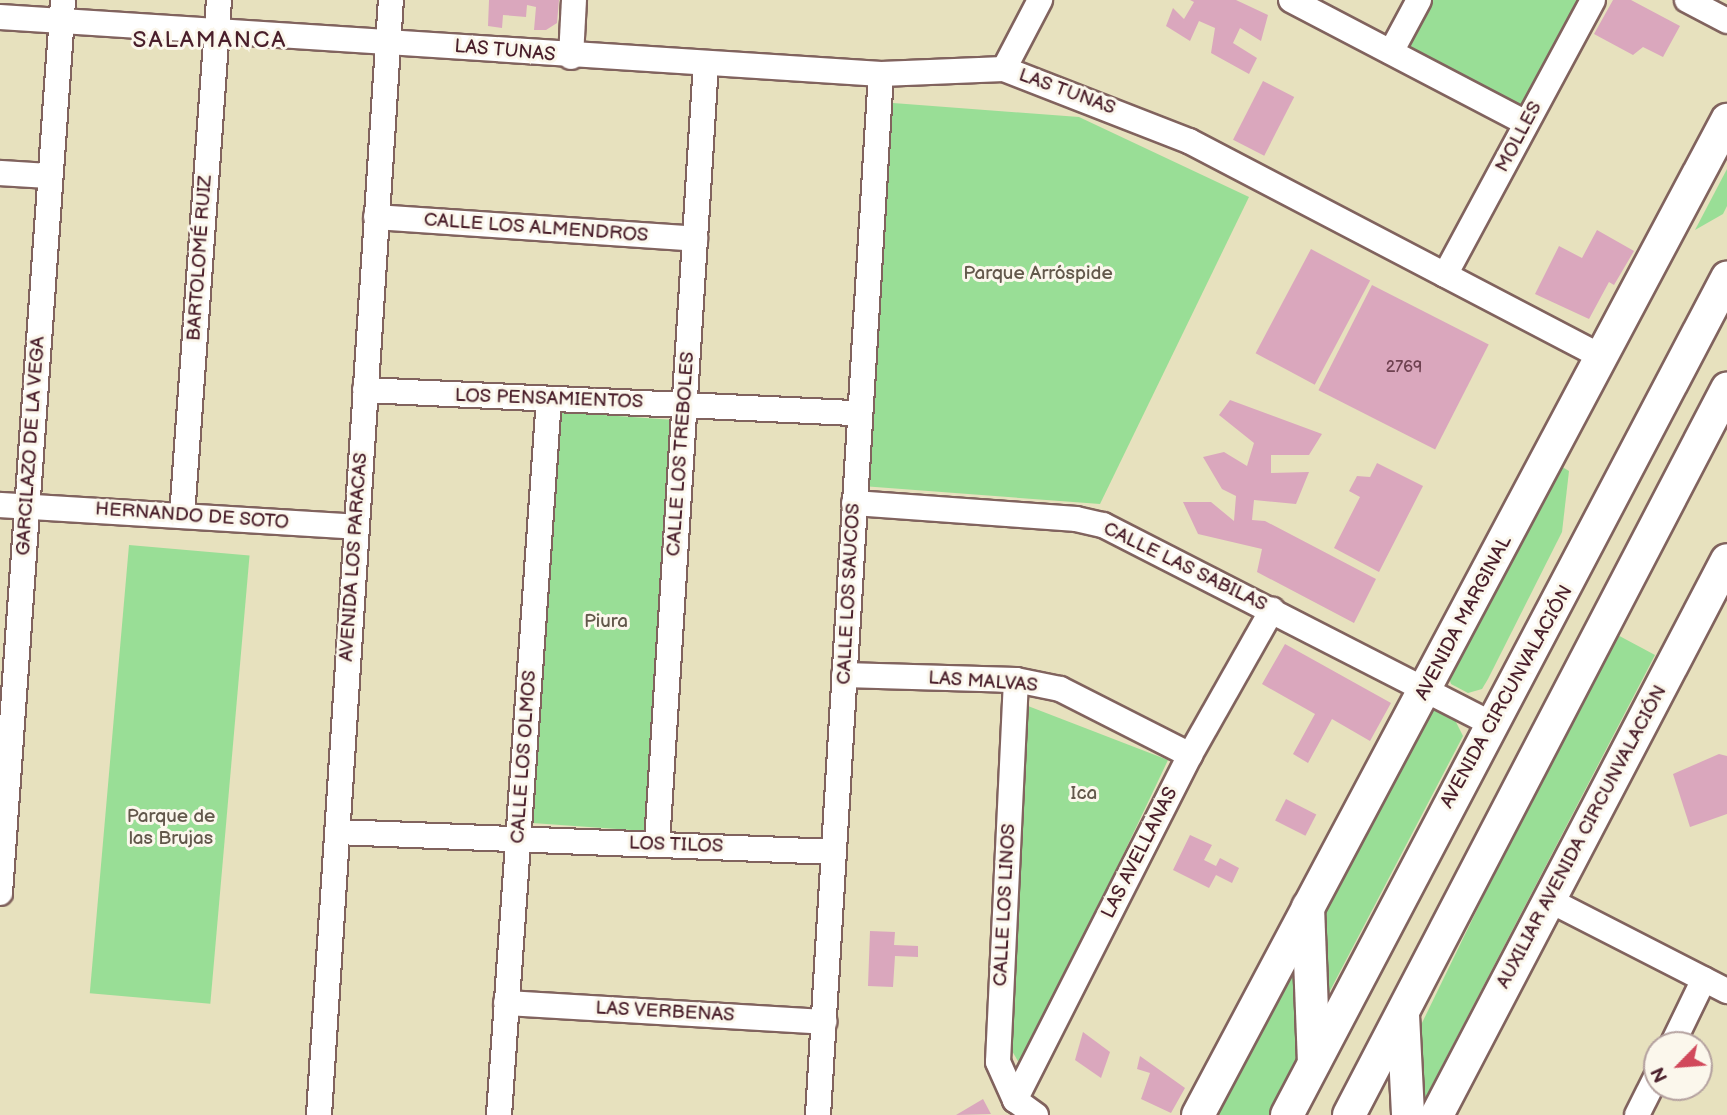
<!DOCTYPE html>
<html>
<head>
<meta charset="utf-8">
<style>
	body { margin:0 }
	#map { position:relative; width:1727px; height:1115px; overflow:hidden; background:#e7e1be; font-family:"Balsamiq Sans",sans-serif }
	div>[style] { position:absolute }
	.green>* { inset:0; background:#99de96; transform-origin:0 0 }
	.building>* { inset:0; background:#daa7bd; transform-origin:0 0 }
	.roads { filter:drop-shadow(2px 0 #81635e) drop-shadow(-2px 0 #81635e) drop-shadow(0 2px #81635e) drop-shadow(0 -2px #81635e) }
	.minor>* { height:24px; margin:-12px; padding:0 12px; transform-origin:12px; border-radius:12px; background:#fff }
	.major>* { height:32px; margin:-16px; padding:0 16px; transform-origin:16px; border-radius:16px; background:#fff }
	span { translate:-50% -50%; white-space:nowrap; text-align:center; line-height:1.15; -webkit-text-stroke:6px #fbf7ec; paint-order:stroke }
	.number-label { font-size:16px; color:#6e4150 }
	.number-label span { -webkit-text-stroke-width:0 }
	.street-label { font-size:19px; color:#4a1f2b }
	.park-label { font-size:19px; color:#62584b }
	.quarter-label { font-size:23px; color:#4a1f2b; letter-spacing:2px }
	.north { position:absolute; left:1643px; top:1031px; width:70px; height:70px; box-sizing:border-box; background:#fbf7ec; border:2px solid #b4a19f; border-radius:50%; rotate:245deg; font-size:19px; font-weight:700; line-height:28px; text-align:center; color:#4a1f2b }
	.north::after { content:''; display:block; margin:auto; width:24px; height:32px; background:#d1495b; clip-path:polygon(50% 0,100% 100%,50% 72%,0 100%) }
</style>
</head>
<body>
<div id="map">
	<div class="green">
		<i style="clip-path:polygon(1428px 0,1586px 0,1524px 117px,1402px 51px)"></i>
		<i style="clip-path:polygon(893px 103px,1079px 117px,1249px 197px,1100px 504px,862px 486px)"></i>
		<i style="clip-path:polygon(1727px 169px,1727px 206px,1723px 214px,1695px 230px)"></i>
		<i style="left:561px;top:412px;width:117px;height:412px;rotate:4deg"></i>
		<i style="clip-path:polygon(1554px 462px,1569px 471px,1562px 532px,1488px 679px,1482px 689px,1468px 693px,1451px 684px,1446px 669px)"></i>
		<i style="left:129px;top:545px;width:121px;height:450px;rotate:5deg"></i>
		<i style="clip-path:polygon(1612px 632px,1655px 655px,1417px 1114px,1421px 1025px)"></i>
		<i style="clip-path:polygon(1028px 706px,1168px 760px,1022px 1068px,1008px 1044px)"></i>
		<i style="clip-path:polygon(1431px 709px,1455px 720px,1463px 736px,1321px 1008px,1316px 933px,1325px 890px)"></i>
		<i style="clip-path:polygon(1295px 949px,1299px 1058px,1269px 1115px,1212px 1115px)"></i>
	</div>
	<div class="building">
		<i style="clip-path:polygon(489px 0,559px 0,557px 23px,546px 30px,534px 30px,536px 7px,527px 5px,526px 17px,503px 15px,502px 28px,488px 26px)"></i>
		<i style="clip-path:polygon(1190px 0,1236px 0,1268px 15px,1261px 41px,1240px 28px,1233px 43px,1257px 58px,1249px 74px,1211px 53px,1215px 28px,1199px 21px,1190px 41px,1166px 26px,1173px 8px,1184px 19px,1194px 2px)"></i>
		<i style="clip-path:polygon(1613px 0,1631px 0,1680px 26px,1663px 57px,1643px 47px,1633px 55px,1594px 34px)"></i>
		<i style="left:1263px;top:81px;width:35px;height:66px;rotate:27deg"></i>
		<i style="clip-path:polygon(1597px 230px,1634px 251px,1614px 285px,1609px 282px,1589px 319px,1535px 294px,1559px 246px,1582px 258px)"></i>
		<i style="left:1311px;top:249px;width:67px;height:118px;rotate:28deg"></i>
		<i style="left:1372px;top:285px;width:131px;height:118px;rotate:27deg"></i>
		<i style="clip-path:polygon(1230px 400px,1322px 434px,1309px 455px,1271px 455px,1271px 473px,1309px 472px,1296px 504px,1254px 500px,1252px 520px,1265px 521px,1376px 579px,1354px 623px,1257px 572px,1262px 549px,1198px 534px,1183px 502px,1211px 502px,1234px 521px,1236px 496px,1222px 489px,1203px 457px,1224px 452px,1247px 466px,1254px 443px,1219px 415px)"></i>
		<i style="clip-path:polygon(1377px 463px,1423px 486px,1379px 572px,1334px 548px,1360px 497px,1349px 491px,1357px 476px,1370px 477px)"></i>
		<i style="clip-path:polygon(1285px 644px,1391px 703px,1370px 741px,1332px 719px,1308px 763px,1293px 754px,1315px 714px,1262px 684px)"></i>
		<i style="clip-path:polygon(1719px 754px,1727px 756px,1727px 814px,1690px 827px,1673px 774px)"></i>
		<i style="left:1286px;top:799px;width:34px;height:24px;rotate:27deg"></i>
		<i style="clip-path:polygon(1190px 835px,1212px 845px,1204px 860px,1216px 866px,1220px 858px,1239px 868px,1232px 883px,1216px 875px,1209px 888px,1173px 870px)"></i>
		<i style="clip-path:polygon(870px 931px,895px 932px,894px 945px,918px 946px,918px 957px,895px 956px,893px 987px,868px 986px)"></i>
		<i style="clip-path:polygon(1083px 1032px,1110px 1052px,1101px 1078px,1075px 1060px)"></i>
		<i style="clip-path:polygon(1140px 1056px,1185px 1088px,1171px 1113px,1141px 1099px,1150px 1073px,1137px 1069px)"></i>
		<i style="clip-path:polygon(983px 1099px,991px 1114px,956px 1115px)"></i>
	</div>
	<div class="roads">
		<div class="minor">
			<i style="left:1291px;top:0;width:265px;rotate:27.6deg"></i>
			<i style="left:1687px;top:0;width:45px;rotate:27.7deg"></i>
			<i style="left:0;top:17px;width:883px;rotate:3.7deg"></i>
			<i style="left:881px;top:74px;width:123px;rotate:-2.3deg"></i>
			<i style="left:1004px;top:69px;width:199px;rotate:21.3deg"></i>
			<i style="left:1189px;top:141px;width:468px;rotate:27.6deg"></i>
			<i style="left:1391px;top:52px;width:59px;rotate:-61.7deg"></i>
			<i style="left:571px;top:57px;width:57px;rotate:-87deg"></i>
			<i style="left:1004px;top:69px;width:78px;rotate:-62.4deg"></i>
			<i style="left:0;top:173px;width:49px;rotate:3.5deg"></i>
			<i style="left:376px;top:217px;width:320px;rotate:3.9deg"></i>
			<i style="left:1445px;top:275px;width:312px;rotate:-61.7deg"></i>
			<i style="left:365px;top:390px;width:495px;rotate:2.7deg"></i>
			<i style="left:854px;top:503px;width:223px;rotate:4.1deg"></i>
			<i style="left:1076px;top:519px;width:28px;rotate:13deg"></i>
			<i style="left:1103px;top:525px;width:435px;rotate:27.1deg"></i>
			<i style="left:0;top:505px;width:357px;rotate:3.5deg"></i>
			<i style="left:182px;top:516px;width:517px;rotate:-85.9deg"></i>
			<i style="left:844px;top:675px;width:172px;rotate:1.7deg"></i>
			<i style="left:1016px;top:680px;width:45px;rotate:11.6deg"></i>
			<i style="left:1060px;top:689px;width:146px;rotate:26.9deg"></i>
			<i style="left:1016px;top:680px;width:382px;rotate:92.7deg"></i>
			<i style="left:998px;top:1062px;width:42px;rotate:65.9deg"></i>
			<i style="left:1015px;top:1100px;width:26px;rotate:36deg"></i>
			<i style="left:337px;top:832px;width:497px;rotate:2.3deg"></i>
			<i style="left:657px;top:844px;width:782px;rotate:-86.41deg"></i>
			<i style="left:0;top:893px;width:895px;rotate:-85.96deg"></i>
			<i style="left:1549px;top:900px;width:200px;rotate:27.1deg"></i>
			<i style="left:506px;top:1003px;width:319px;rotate:3.4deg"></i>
			<i style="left:1672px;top:1045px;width:73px;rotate:-64.1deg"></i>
			<i style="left:1015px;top:1100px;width:387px;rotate:-63.1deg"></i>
			<i style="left:1190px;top:755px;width:167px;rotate:-60.5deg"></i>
			<i style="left:319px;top:1115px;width:1117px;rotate:-86.31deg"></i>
			<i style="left:499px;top:1115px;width:718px;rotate:-86.01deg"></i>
			<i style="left:818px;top:1115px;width:1043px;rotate:-86.54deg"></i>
			<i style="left:1637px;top:1115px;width:45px;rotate:-63.4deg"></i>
		</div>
		<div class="major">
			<i style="left:1308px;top:907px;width:155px;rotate:87.8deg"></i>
			<i style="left:1403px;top:1015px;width:100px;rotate:87.1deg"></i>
			<i style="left:1198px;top:1115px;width:1127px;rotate:-62deg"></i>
			<i style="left:1287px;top:1115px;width:946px;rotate:-62.27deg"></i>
			<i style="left:1349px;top:1115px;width:819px;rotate:-62.5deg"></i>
			<i style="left:1437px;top:1115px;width:626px;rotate:-62.41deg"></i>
		</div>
	</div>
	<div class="number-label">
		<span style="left:1404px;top:368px">2769</span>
	</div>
	<div class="street-label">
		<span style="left:505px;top:51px;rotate:5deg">LAS TUNAS</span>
		<span style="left:1067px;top:92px;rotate:20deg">LAS TUNAS</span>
		<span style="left:1519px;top:137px;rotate:-62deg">MOLLES</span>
		<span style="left:536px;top:228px;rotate:4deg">CALLE LOS ALMENDROS</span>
		<span style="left:200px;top:258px;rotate:-86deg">BARTOLOMÉ RUIZ</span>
		<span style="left:549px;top:399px;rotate:2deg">LOS PENSAMIENTOS</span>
		<span style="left:31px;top:446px;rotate:-86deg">GARCILAZO DE LA VEGA</span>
		<span style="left:681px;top:454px;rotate:-86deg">CALLE LOS TREBOLES</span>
		<span style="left:192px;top:516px;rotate:4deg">HERNANDO DE SOTO</span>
		<span style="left:354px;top:557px;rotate:-86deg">AVENIDA LOS PARACAS</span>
		<span style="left:1185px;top:567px;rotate:26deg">CALLE LAS SABILAS</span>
		<span style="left:849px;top:594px;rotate:-87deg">CALLE LOS SAUCOS</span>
		<span style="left:1464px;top:618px;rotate:-62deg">AVENIDA MARGINAL</span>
		<span style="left:983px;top:682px;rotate:4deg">LAS MALVAS</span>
		<span style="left:1507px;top:697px;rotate:-61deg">AVENIDA CIRCUNVALACIÓN</span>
		<span style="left:524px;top:757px;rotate:-86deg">CALLE LOS OLMOS</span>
		<span style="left:1582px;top:837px;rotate:-62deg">AUXILIAR AVENIDA CIRCUNVALACIÓN</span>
		<span style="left:676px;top:845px;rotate:2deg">LOS TILOS</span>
		<span style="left:1140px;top:853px;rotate:-63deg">LAS AVELLANAS</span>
		<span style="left:1005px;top:905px;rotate:-87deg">CALLE LOS LINOS</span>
		<span style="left:665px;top:1012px;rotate:3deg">LAS VERBENAS</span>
	</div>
	<div class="park-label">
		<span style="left:1038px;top:274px">Parque Arróspide</span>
		<span style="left:606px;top:622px">Piura</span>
		<span style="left:1084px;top:794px">Ica</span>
		<span style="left:171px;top:828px">Parque de<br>las Brujas</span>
	</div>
	<div class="quarter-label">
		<span style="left:210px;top:40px">SALAMANCA</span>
	</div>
	<div class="north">N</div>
</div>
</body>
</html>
